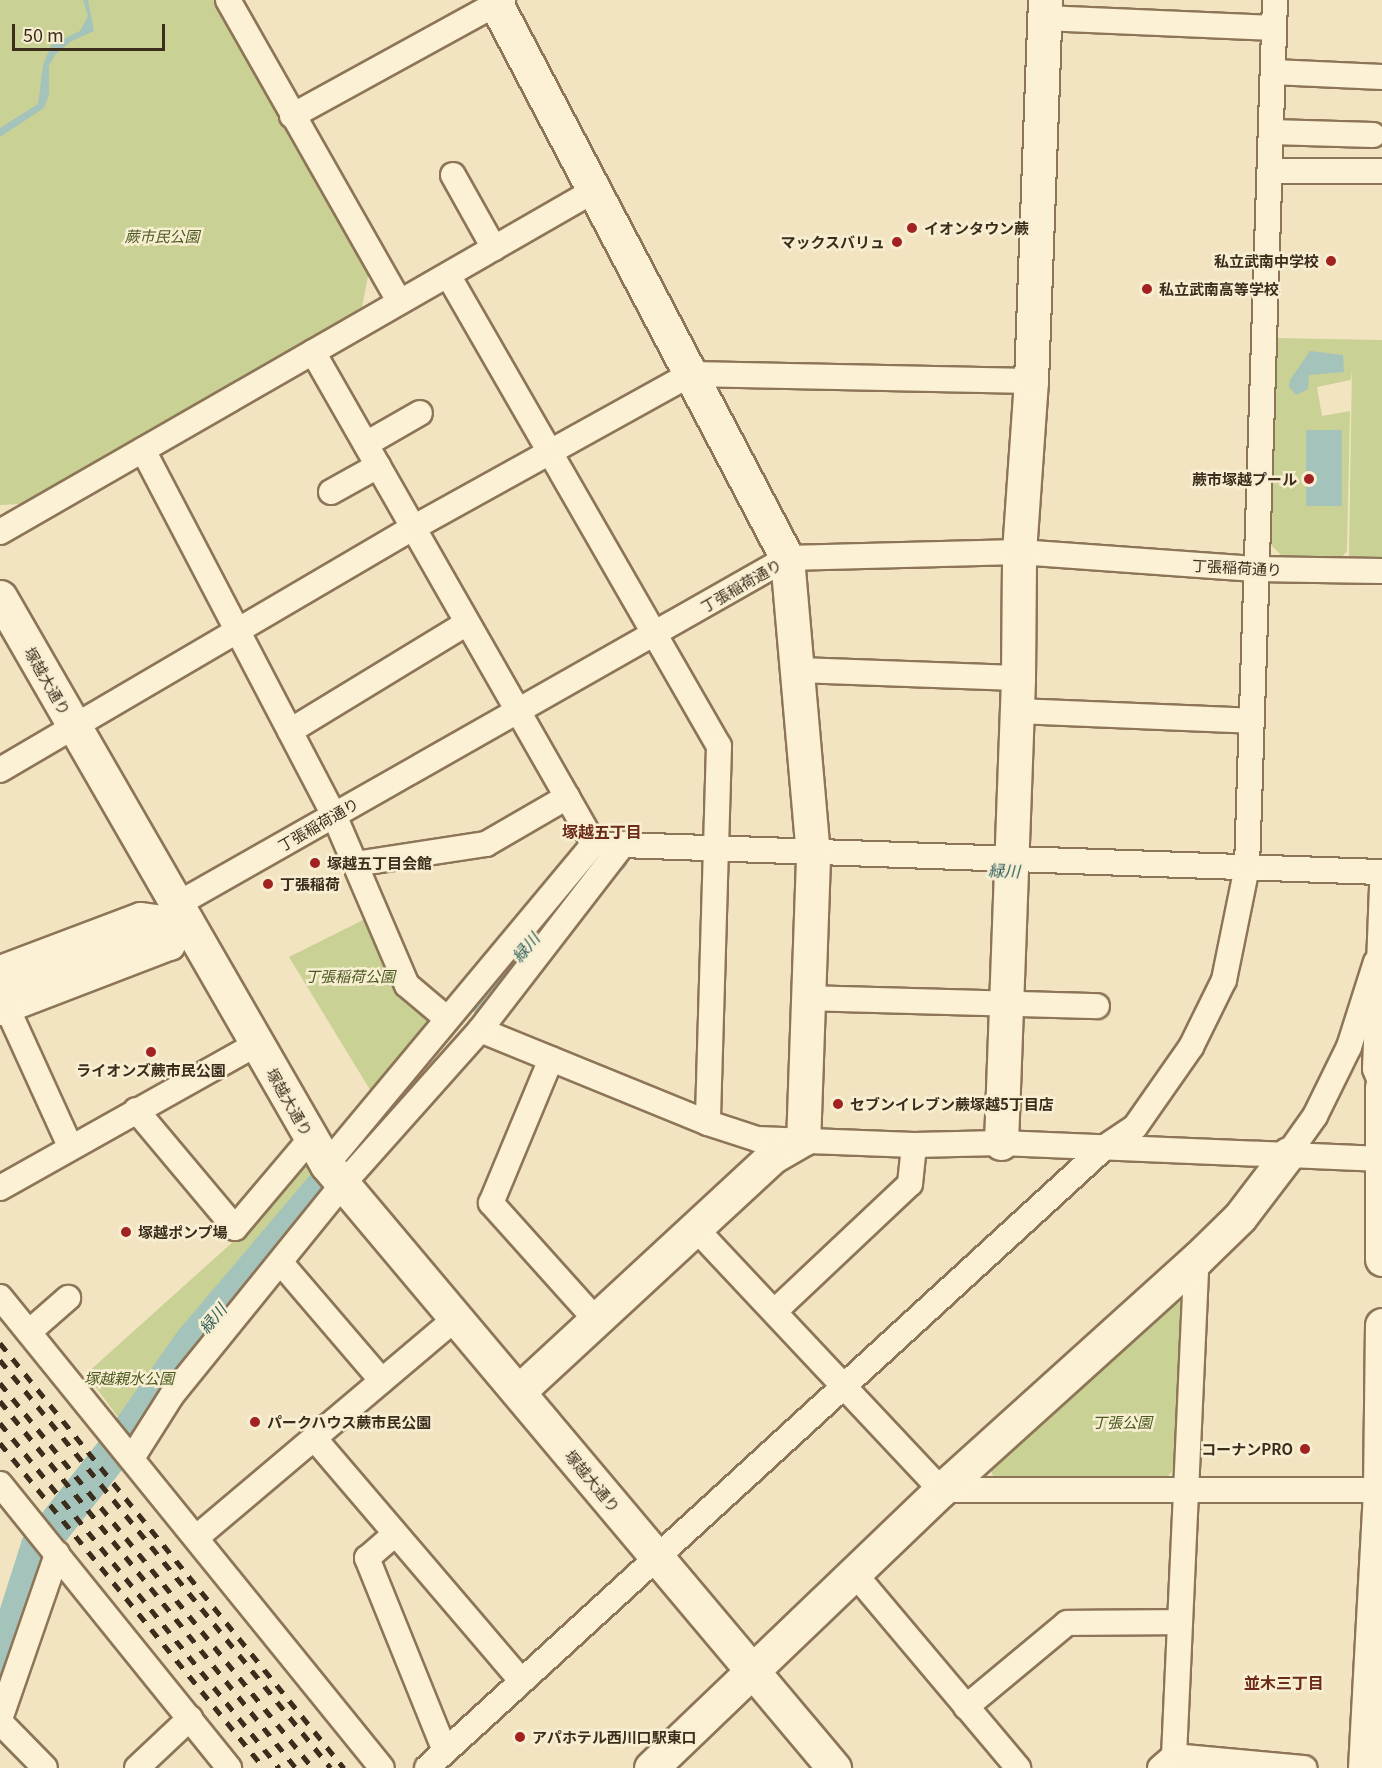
<!DOCTYPE html>
<html>
<head>
<meta charset="utf-8">
<style>
	body { margin:0 }
	#map { position:relative; width:1382px; height:1768px; overflow:hidden; background:#f2e4c1; font-family:Georgia,"Noto Sans JP",serif }
	div>[style] { position:absolute }
	.green>* { inset:0; background:#c9d194 }
	.water>* { inset:0; background:#a4c4bb; transform-origin:0 0 }
	.river>* { height:36px; margin:-18px; padding:0 18px; transform-origin:18px; border-radius:18px; background:#a4c4bb }
	.roads { filter:drop-shadow(2px 0 #8d7557) drop-shadow(-2px 0 #8d7557) drop-shadow(0 2px #8d7557) drop-shadow(0 -2px #8d7557) }
	.street>* { height:24px; margin:-12px; padding:0 12px; transform-origin:12px; border-radius:12px; background:#fcf1d5 }
	.secondary>* { height:33px; margin:-16.5px; padding:0 16.5px; transform-origin:16.5px; border-radius:16.5px; background:#fcf1d5 }
	.rail>* { height:4.5px; margin-top:-2.25px; transform-origin:0; background:repeating-linear-gradient(90deg,#3c2c1c 0 10px,transparent 0 20px) }
	.dots>* { width:16px; height:16px; translate:-50% -50%; box-sizing:border-box; border:3px solid #f8eed2; border-radius:50% }
	span { translate:-50% -50%; white-space:nowrap; text-align:center; line-height:1.15; -webkit-text-stroke:5px #f8eed2; paint-order:stroke }
	.poi-label { font-size:15px; color:#3c2c1c; font-weight:700 }
	.left { translate:0 -50%; text-align:left }
	.right { translate:-100% -50%; text-align:right }
	.park-label { font-size:15px; color:#4b5a21; font-style:italic }
	.street-label { font-size:15px; color:#3c2c1c }
	.neighbourhood-label { font-size:16px; color:#6c2b18; font-weight:700 }
	.water-label { font-size:16px; color:#2a5d5a; font-style:italic }
	.scale { position:absolute; left:12px; top:24px; width:153px; height:27px; box-sizing:border-box; border:3px solid #3c2c1c; border-top:0; padding-left:8px; font-size:18px; line-height:21px; white-space:nowrap; color:#3c2c1c; -webkit-text-stroke:4px #f8eed2; paint-order:stroke }
</style>
</head>
<body>
<div id="map">
	<div class="green">
		<i style="clip-path:polygon(0 0,215px 0,369px 271px,362px 307px,21px 504px,0 505px)"></i>
		<i style="clip-path:polygon(1275px 338px,1382px 340px,1382px 557px,1349px 556px,1352px 368px,1351px 380px,1317px 387px,1322px 416px,1350px 411px,1347px 551px,1342px 557px,1281px 555px,1268px 542px)"></i>
		<i style="clip-path:polygon(369px 917px,439px 1018px,375px 1098px,289px 957px)"></i>
		<i style="clip-path:polygon(309px 1156px,327px 1185px,193px 1341px,129px 1432px,86px 1374px,235px 1240px)"></i>
		<i style="clip-path:polygon(1173px 1299px,1186px 1307px,1177px 1465px,1165px 1480px,995px 1481px,988px 1463px)"></i>
	</div>
	<div class="water">
		<i style="clip-path:polygon(83px 0,88px 0,94px 31px,70px 42px,55px 55px,49px 66px,49px 95px,44px 108px,0 137px,0 128px,38px 104px,43px 65px,51px 45px,80px 31px,88px 16px)"></i>
		<i style="clip-path:polygon(1310px 351px,1343px 355px,1344px 372px,1309px 375px,1308px 389px,1296px 395px,1289px 387px,1290px 380px)"></i>
		<i style="left:1306px;top:430px;width:36px;height:76px"></i>
	</div>
	<div class="river">
		<i style="left:482px;top:996px;width:184px;rotate:-49.6deg"></i>
		<i style="left:601px;top:856px;width:10px"></i>
		<i style="left:0;top:1668px;width:128px;rotate:-72.3deg"></i>
		<i style="left:39px;top:1546px;width:145px;rotate:-51.7deg"></i>
		<i style="left:129px;top:1432px;width:111px;rotate:-54.9deg"></i>
		<i style="left:193px;top:1341px;width:231px;rotate:-49.7deg"></i>
	</div>
	<div class="roads">
		<div class="street">
			<i style="left:228px;top:0;width:346px;rotate:60.4deg"></i>
			<i style="left:1044px;top:18px;width:230px;rotate:2.5deg"></i>
			<i style="left:1273px;top:72px;width:109px;rotate:2.6deg"></i>
			<i style="left:292px;top:116px;width:241px;rotate:-28.8deg"></i>
			<i style="left:1271px;top:132px;width:102px;rotate:1.7deg"></i>
			<i style="left:1270px;top:171px;width:112px"></i>
			<i style="left:453px;top:175px;width:84px;rotate:60.7deg"></i>
			<i style="left:448px;top:275px;width:543px;rotate:60.09deg"></i>
			<i style="left:719px;top:746px;width:377px;rotate:91.7deg"></i>
			<i style="left:313px;top:352px;width:567px;rotate:60.27deg"></i>
			<i style="left:366px;top:444px;width:62px;rotate:-29.9deg"></i>
			<i style="left:143px;top:450px;width:412px;rotate:62.4deg"></i>
			<i style="left:334px;top:815px;width:185px;rotate:66.8deg"></i>
			<i style="left:407px;top:985px;width:51px;rotate:40.2deg"></i>
			<i style="left:331px;top:492px;width:54px;rotate:-29deg"></i>
			<i style="left:0;top:532px;width:686px;rotate:-29.89deg"></i>
			<i style="left:797px;top:670px;width:221px;rotate:2.1deg"></i>
			<i style="left:1017px;top:711px;width:234px;rotate:2.4deg"></i>
			<i style="left:290px;top:731px;width:207px;rotate:-31.4deg"></i>
			<i style="left:0;top:770px;width:479px;rotate:-30.4deg"></i>
			<i style="left:413px;top:528px;width:318px;rotate:-29deg"></i>
			<i style="left:691px;top:374px;width:340px;rotate:1.2deg"></i>
			<i style="left:355px;top:864px;width:133px;rotate:-8.7deg"></i>
			<i style="left:486px;top:844px;width:94px;rotate:-30.1deg"></i>
			<i style="left:176px;top:905px;width:703px;rotate:-29.59deg"></i>
			<i style="left:787px;top:558px;width:232px;rotate:-1.5deg"></i>
			<i style="left:1019px;top:552px;width:240px;rotate:4.1deg"></i>
			<i style="left:1258px;top:569px;width:124px;rotate:0.9deg"></i>
			<i style="left:0;top:968px;width:150px;rotate:-20.7deg"></i>
			<i style="left:140px;top:915px;width:46px;rotate:7.4deg"></i>
			<i style="left:186px;top:921px;width:30px;rotate:118deg"></i>
			<i style="left:172px;top:947px;width:184px;rotate:159deg"></i>
			<i style="left:807px;top:998px;width:290px;rotate:1.6deg"></i>
			<i style="left:8px;top:1010px;width:149px;rotate:65.5deg"></i>
			<i style="left:480px;top:1030px;width:246px;rotate:22.2deg"></i>
			<i style="left:708px;top:1123px;width:52px;rotate:18.1deg"></i>
			<i style="left:757px;top:1139px;width:157px;rotate:2.2deg"></i>
			<i style="left:914px;top:1145px;width:87px;rotate:-1.3deg"></i>
			<i style="left:1001px;top:1143px;width:381px;rotate:2.4deg"></i>
			<i style="left:551px;top:1059px;width:156px;rotate:112.6deg"></i>
			<i style="left:491px;top:1203px;width:159px;rotate:48.1deg"></i>
			<i style="left:1382px;top:1087px;width:19px;rotate:-111deg"></i>
			<i style="left:1375px;top:1069px;width:185px;rotate:-87.8deg"></i>
			<i style="left:136px;top:1110px;width:154px;rotate:50deg"></i>
			<i style="left:235px;top:1228px;width:118px;rotate:-49.8deg"></i>
			<i style="left:1288px;top:1154px;width:47px;rotate:-54.6deg"></i>
			<i style="left:1315px;top:1116px;width:77px;rotate:-63.8deg"></i>
			<i style="left:1349px;top:1047px;width:89px;rotate:-72.4deg"></i>
			<i style="left:327px;top:1164px;width:417px;rotate:-50.2deg"></i>
			<i style="left:594px;top:844px;width:788px;rotate:2.04deg"></i>
			<i style="left:0;top:1188px;width:295px;rotate:-29.3deg"></i>
			<i style="left:697px;top:1230px;width:357px;rotate:46.8deg"></i>
			<i style="left:941px;top:1490px;width:441px"></i>
			<i style="left:281px;top:1263px;width:155px;rotate:49.4deg"></i>
			<i style="left:0;top:1297px;width:606px;rotate:50.96deg"></i>
			<i style="left:775px;top:1311px;width:185px;rotate:-43.3deg"></i>
			<i style="left:910px;top:1184px;width:39px;rotate:-84deg"></i>
			<i style="left:29px;top:1332px;width:52px;rotate:-41.1deg"></i>
			<i style="left:314px;top:1438px;width:318px;rotate:49.5deg"></i>
			<i style="left:132px;top:1458px;width:75px;rotate:-57.6deg"></i>
			<i style="left:172px;top:1395px;width:270px;rotate:-51deg"></i>
			<i style="left:342px;top:1185px;width:208px;rotate:-48.3deg"></i>
			<i style="left:480px;top:1030px;width:235px;rotate:-52.4deg"></i>
			<i style="left:0;top:1484px;width:365px;rotate:51.1deg"></i>
			<i style="left:395px;top:1534px;width:37px;rotate:139deg"></i>
			<i style="left:367px;top:1558px;width:208px;rotate:68deg"></i>
			<i style="left:197px;top:1537px;width:339px;rotate:-40.2deg"></i>
			<i style="left:854px;top:1573px;width:255px;rotate:49.9deg"></i>
			<i style="left:966px;top:1707px;width:131px;rotate:-39.7deg"></i>
			<i style="left:1067px;top:1623px;width:112px;rotate:-0.5deg"></i>
			<i style="left:0;top:1719px;width:175px;rotate:-70.9deg"></i>
			<i style="left:0;top:1722px;width:64px;rotate:45.6deg"></i>
			<i style="left:1174px;top:1756px;width:498px;rotate:-87.4deg"></i>
			<i style="left:137px;top:1768px;width:73px;rotate:-43.3deg"></i>
			<i style="left:427px;top:1768px;width:919px;rotate:-42.49deg"></i>
			<i style="left:1105px;top:1147px;width:36px;rotate:-34deg"></i>
			<i style="left:1135px;top:1127px;width:98px;rotate:-55deg"></i>
			<i style="left:1191px;top:1047px;width:75px;rotate:-63.8deg"></i>
			<i style="left:1224px;top:980px;width:115px;rotate:-78.5deg"></i>
			<i style="left:1247px;top:867px;width:867px;rotate:-88.15deg"></i>
			<i style="left:1160px;top:1768px;width:18px;rotate:-41deg"></i>
			<i style="left:1174px;top:1756px;width:131px;rotate:5.3deg"></i>
		</div>
		<div class="secondary">
			<i style="left:494px;top:0;width:630px;rotate:62.3deg"></i>
			<i style="left:787px;top:558px;width:301px;rotate:85deg"></i>
			<i style="left:813px;top:858px;width:281px;rotate:92deg"></i>
			<i style="left:803px;top:1139px;width:34px;rotate:150deg"></i>
			<i style="left:773px;top:1156px;width:347px;rotate:137.2deg"></i>
			<i style="left:0;top:597px;width:655px;rotate:60.07deg"></i>
			<i style="left:327px;top:1165px;width:788px;rotate:49.94deg"></i>
			<i style="left:0;top:991px;width:199px;rotate:-20.6deg"></i>
			<i style="left:1382px;top:1087px;width:172px;rotate:90deg"></i>
			<i style="left:1001px;top:1143px;width:465px;rotate:-87.9deg"></i>
			<i style="left:1018px;top:678px;width:126px;rotate:-89.5deg"></i>
			<i style="left:1019px;top:552px;width:171px;rotate:-86deg"></i>
			<i style="left:1031px;top:381px;width:381px;rotate:-87.9deg"></i>
			<i style="left:651px;top:1768px;width:402px;rotate:-43.8deg"></i>
			<i style="left:941px;top:1490px;width:345px;rotate:-42.1deg"></i>
			<i style="left:1197px;top:1259px;width:60px;rotate:-44.3deg"></i>
			<i style="left:1240px;top:1217px;width:79px;rotate:-52.7deg"></i>
			<i style="left:1365px;top:1768px;width:279px;rotate:-86.9deg"></i>
			<i style="left:1380px;top:1489px;width:164px;rotate:-89.3deg"></i>
		</div>
	</div>
	<div class="rail">
		<i style="left:0;top:1343px;width:547px;rotate:51.01deg"></i>
		<i style="left:0;top:1360px;width:525px;rotate:50.95deg"></i>
		<i style="left:0;top:1383px;width:496px;rotate:50.9deg"></i>
		<i style="left:0;top:1401px;width:471px;rotate:51.1deg"></i>
		<i style="left:0;top:1423px;width:444px;rotate:51deg"></i>
		<i style="left:0;top:1443px;width:419px;rotate:50.9deg"></i>
	</div>
	<div class="dots">
		<i style="left:912px;top:228px;background:#a22221"></i>
		<i style="left:897px;top:242px;background:#a22221"></i>
		<i style="left:1331px;top:261px;background:#a22221"></i>
		<i style="left:1147px;top:289px;background:#a22221"></i>
		<i style="left:1309px;top:479px;background:#a22221"></i>
		<i style="left:315px;top:863px;background:#a22221"></i>
		<i style="left:268px;top:884px;background:#a22221"></i>
		<i style="left:151px;top:1052px;background:#a22221"></i>
		<i style="left:838px;top:1104px;background:#a22221"></i>
		<i style="left:126px;top:1232px;background:#a22221"></i>
		<i style="left:255px;top:1422px;background:#a22221"></i>
		<i style="left:1305px;top:1449px;background:#a22221"></i>
		<i style="left:520px;top:1737px;background:#a22221"></i>
	</div>
	<div class="poi-label">
		<span class="left" style="left:924px;top:228px">イオンタウン蕨</span>
		<span class="right" style="left:885px;top:242px">マックスバリュ</span>
		<span class="right" style="left:1319px;top:261px">私立武南中学校</span>
		<span class="left" style="left:1159px;top:289px">私立武南高等学校</span>
		<span class="right" style="left:1297px;top:479px">蕨市塚越プール</span>
		<span class="left" style="left:327px;top:863px">塚越五丁目会館</span>
		<span class="left" style="left:280px;top:884px">丁張稲荷</span>
		<span style="left:151px;top:1070px">ライオンズ蕨市民公園</span>
		<span class="left" style="left:850px;top:1104px">セブンイレブン蕨塚越5丁目店</span>
		<span class="left" style="left:138px;top:1232px">塚越ポンプ場</span>
		<span class="left" style="left:267px;top:1422px">パークハウス蕨市民公園</span>
		<span class="right" style="left:1293px;top:1449px">コーナンPRO</span>
		<span class="left" style="left:532px;top:1737px">アパホテル西川口駅東口</span>
	</div>
	<div class="park-label">
		<span style="left:162px;top:236px">蕨市民公園</span>
		<span style="left:350px;top:976px">丁張稲荷公園</span>
		<span style="left:129px;top:1378px">塚越親水公園</span>
		<span style="left:1122px;top:1422px">丁張公園</span>
	</div>
	<div class="street-label">
		<span style="left:1237px;top:567px;rotate:3deg">丁張稲荷通り</span>
		<span style="left:741px;top:585px;rotate:-30deg">丁張稲荷通り</span>
		<span style="left:48px;top:681px;rotate:60deg">塚越大通り</span>
		<span style="left:318px;top:824px;rotate:-30deg">丁張稲荷通り</span>
		<span style="left:290px;top:1102px;rotate:60deg">塚越大通り</span>
		<span style="left:593px;top:1481px;rotate:50deg">塚越大通り</span>
	</div>
	<div class="neighbourhood-label">
		<span style="left:602px;top:831px">塚越五丁目</span>
		<span style="left:1284px;top:1682px">並木三丁目</span>
	</div>
	<div class="water-label">
		<span style="left:1004px;top:870px;rotate:2deg">緑川</span>
		<span style="left:525px;top:947px;rotate:-50deg">緑川</span>
		<span style="left:212px;top:1318px;rotate:-50deg">緑川</span>
	</div>
	<div class="scale">50 m</div>
</div>
</body>
</html>
